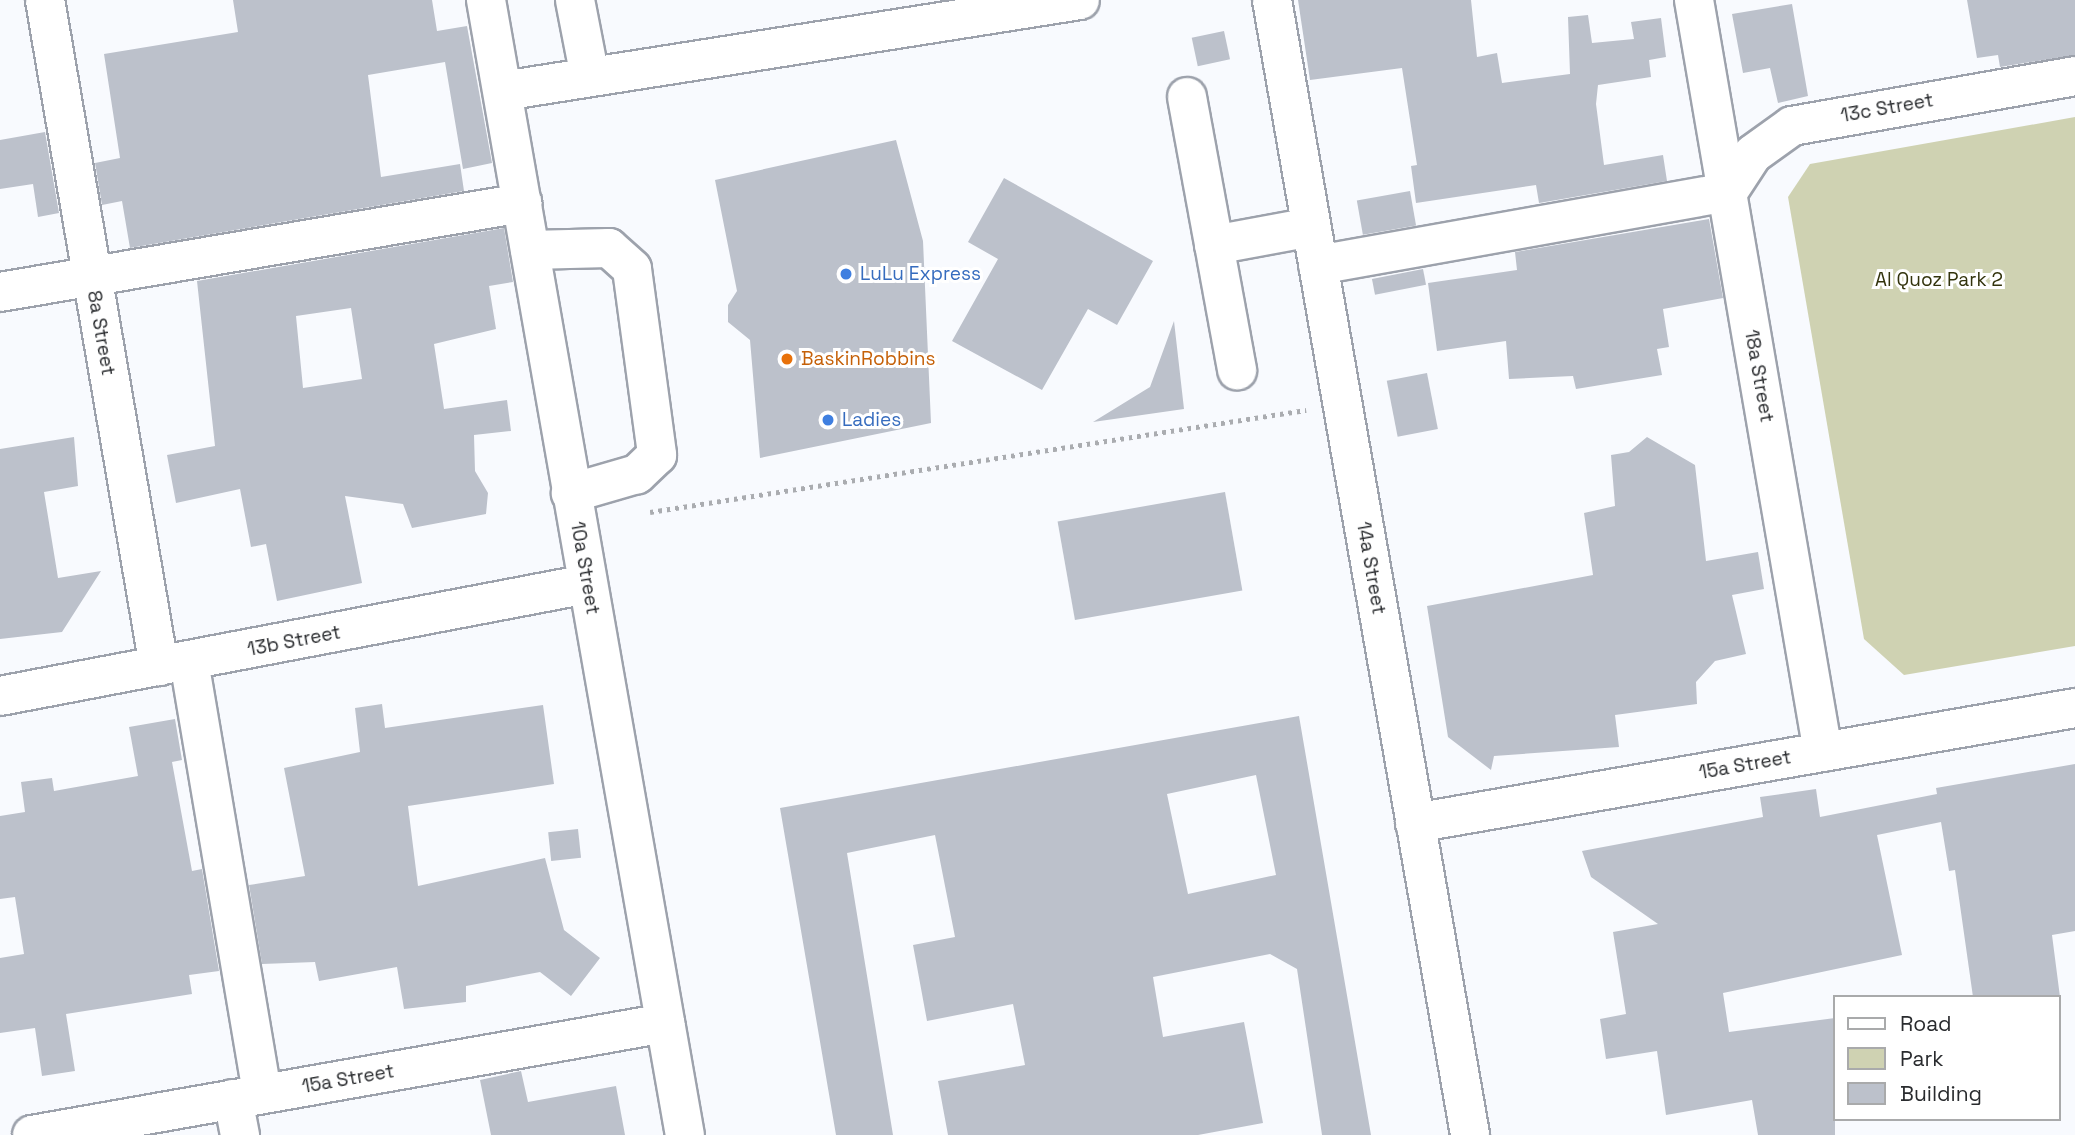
<!DOCTYPE html>
<html>
<head>
<meta charset="utf-8">
<style>
	body { margin:0 }
	#map { position:relative; width:2075px; height:1135px; overflow:hidden; background:#f8fafe; font-family:"Space Grotesk",sans-serif }
	div>[style] { position:absolute }
	.green>* { inset:0; background:#cfd2b2 }
	.building>* { inset:0; background:#bcc1cb; transform-origin:0 0 }
	.path>* { height:4.5px; margin-top:-2.25px; transform-origin:0; background:repeating-linear-gradient(90deg,#aaacb0 0 3.5px,transparent 0 8.5px) }
	.roads { filter:drop-shadow(2px 0 #9da2ac) drop-shadow(-2px 0 #9da2ac) drop-shadow(0 2px #9da2ac) drop-shadow(0 -2px #9da2ac) }
	.minor>* { height:38px; margin:-19px; padding:0 19px; transform-origin:19px; border-radius:19px; background:#fff }
	.dots>* { width:19px; height:19px; translate:-50% -50%; box-sizing:border-box; border:4px solid #fff; border-radius:50% }
	span { translate:-50% -50%; white-space:nowrap; text-align:center; line-height:1.15; -webkit-text-stroke:6px #fff; paint-order:stroke }
	.street-label { font-size:19px; color:#292b2e }
	.shop-label { font-size:19px; color:#366cbe }
	.left { translate:0 -50%; text-align:left }
	.park-label { font-size:19px; color:#32330c }
	.food-label { font-size:19px; color:#c56008 }
	.legend { position:absolute; left:1833px; top:995px; width:228px; height:126px; box-sizing:border-box; background:#fff; border:2px solid #a9aaab; margin:0; padding:9px 12px; list-style:none; font-size:21px; color:#292b2e }
	.legend li { display:flex; align-items:center; gap:14px; height:35px }
	.legend b { width:35px; border:2px solid #a9aaab }
</style>
</head>
<body>
<div id="map">
	<div class="green">
		<i style="clip-path:polygon(2075px 117px,2075px 646px,1904px 675px,1864px 639px,1788px 197px,1810px 164px)"></i>
	</div>
	<div class="building">
		<i style="clip-path:polygon(233px 0,432px 0,437px 31px,467px 26px,492px 163px,463px 169px,445px 62px,368px 75px,381px 177px,460px 164px,464px 191px,130px 248px,122px 201px,102px 205px,95px 163px,120px 158px,104px 54px,238px 32px)"></i>
		<i style="clip-path:polygon(1298px 0,1471px 0,1477px 57px,1497px 53px,1502px 83px,1570px 74px,1568px 17px,1588px 15px,1592px 43px,1634px 39px,1631px 22px,1661px 18px,1666px 57px,1649px 60px,1651px 77px,1598px 85px,1596px 104px,1604px 165px,1663px 155px,1667px 181px,1539px 203px,1536px 185px,1416px 203px,1411px 166px,1417px 165px,1402px 68px,1310px 80px)"></i>
		<i style="clip-path:polygon(1967px 0,2075px 0,2075px 55px,2000px 67px,1998px 55px,1977px 58px)"></i>
		<i style="clip-path:polygon(1792px 4px,1808px 96px,1778px 103px,1770px 68px,1743px 73px,1732px 14px)"></i>
		<i style="left:1224px;top:31px;width:29px;height:33px;rotate:78deg"></i>
		<i style="clip-path:polygon(45px 132px,59px 213px,38px 217px,33px 184px,0 189px,0 140px)"></i>
		<i style="clip-path:polygon(896px 140px,923px 241px,931px 423px,760px 458px,750px 340px,728px 322px,728px 305px,737px 291px,715px 180px)"></i>
		<i style="clip-path:polygon(1004px 178px,1153px 261px,1117px 325px,1088px 309px,1042px 390px,952px 341px,998px 259px,968px 242px)"></i>
		<i style="left:1410px;top:191px;width:35px;height:54px;rotate:80deg"></i>
		<i style="clip-path:polygon(1709px 219px,1723px 298px,1663px 309px,1669px 347px,1657px 349px,1662px 375px,1576px 389px,1573px 376px,1509px 379px,1506px 341px,1437px 351px,1428px 283px,1517px 270px,1515px 252px)"></i>
		<i style="clip-path:polygon(evenodd,504px 228px,513px 282px,489px 286px,496px 329px,434px 344px,444px 409px,507px 400px,511px 431px,474px 435px,475px 471px,488px 493px,486px 514px,412px 528px,403px 504px,345px 496px,362px 583px,277px 601px,266px 544px,251px 547px,240px 489px,176px 503px,167px 455px,215px 446px,197px 281px,504px 228px,351px 308px,362px 379px,303px 388px,296px 316px,351px 308px)"></i>
		<i style="left:1423px;top:269px;width:16px;height:52px;rotate:79deg"></i>
		<i style="clip-path:polygon(1174px 321px,1184px 409px,1093px 422px,1150px 387px)"></i>
		<i style="left:1427px;top:373px;width:57px;height:41px;rotate:79deg"></i>
		<i style="clip-path:polygon(74px 437px,78px 486px,44px 492px,58px 578px,101px 571px,62px 632px,0 639px,0 449px)"></i>
		<i style="clip-path:polygon(1647px 437px,1695px 465px,1706px 561px,1758px 552px,1764px 589px,1732px 595px,1746px 654px,1715px 661px,1696px 682px,1697px 704px,1615px 715px,1619px 747px,1494px 756px,1491px 770px,1448px 737px,1427px 606px,1593px 575px,1584px 513px,1615px 506px,1611px 455px,1629px 452px)"></i>
		<i style="left:1225px;top:492px;width:100px;height:170px;rotate:80deg"></i>
		<i style="clip-path:polygon(382px 704px,385px 728px,543px 705px,554px 784px,408px 806px,418px 886px,545px 858px,564px 930px,600px 958px,571px 996px,540px 972px,466px 986px,466px 1002px,404px 1009px,397px 967px,319px 981px,315px 962px,262px 964px,249px 885px,305px 876px,284px 768px,360px 752px,355px 708px)"></i>
		<i style="clip-path:polygon(evenodd,1299px 716px,1371px 1135px,1322px 1135px,1297px 969px,1270px 954px,1153px 977px,1163px 1037px,1244px 1022px,1263px 1123px,1198px 1135px,948px 1135px,938px 1081px,1025px 1065px,1013px 1004px,927px 1021px,913px 945px,955px 937px,935px 835px,847px 853px,893px 1135px,836px 1135px,780px 808px,1299px 716px,1256px 775px,1276px 875px,1188px 894px,1167px 794px,1256px 775px)"></i>
		<i style="clip-path:polygon(175px 719px,182px 760px,172px 762px,192px 871px,202px 869px,219px 971px,189px 975px,192px 994px,66px 1014px,75px 1071px,42px 1076px,35px 1028px,0 1033px,0 958px,24px 954px,15px 897px,0 899px,0 816px,25px 812px,21px 782px,52px 778px,54px 791px,138px 776px,129px 727px)"></i>
		<i style="clip-path:polygon(2075px 764px,2075px 931px,2052px 935px,2060px 997px,1973px 997px,1955px 870px,1949px 871px,1941px 822px,1877px 835px,1902px 955px,1723px 993px,1729px 1032px,1835px 1018px,1835px 1135px,1758px 1135px,1752px 1100px,1666px 1115px,1657px 1051px,1606px 1059px,1600px 1019px,1626px 1014px,1613px 932px,1658px 924px,1591px 877px,1582px 851px,1763px 817px,1760px 797px,1816px 789px,1820px 817px,1937px 794px,1936px 788px)"></i>
		<i style="left:578px;top:829px;width:29px;height:30px;rotate:84deg"></i>
		<i style="clip-path:polygon(521px 1071px,528px 1102px,616px 1086px,625px 1135px,491px 1135px,480px 1080px)"></i>
	</div>
	<div class="path">
		<i style="left:650px;top:512px;width:664px;rotate:-8.84deg"></i>
	</div>
	<div class="roads">
		<div class="minor">
			<i style="left:45px;top:0;width:676px;rotate:80.29deg"></i>
			<i style="left:486px;top:0;width:1152px;rotate:80.06deg"></i>
			<i style="left:575px;top:0;width:78px;rotate:79deg"></i>
			<i style="left:1272px;top:0;width:1152px;rotate:80.1deg"></i>
			<i style="left:1694px;top:0;width:763px;rotate:80.27deg"></i>
			<i style="left:503px;top:91px;width:584px;rotate:-8.96deg"></i>
			<i style="left:1187px;top:97px;width:278px;rotate:79.6deg"></i>
			<i style="left:1728px;top:192px;width:45px;rotate:-56.7deg"></i>
			<i style="left:1753px;top:154px;width:48px;rotate:-35.7deg"></i>
			<i style="left:1792px;top:126px;width:287px;rotate:-10deg"></i>
			<i style="left:1214px;top:245px;width:99px;rotate:-10.5deg"></i>
			<i style="left:530px;top:250px;width:79px;rotate:-1.5deg"></i>
			<i style="left:609px;top:248px;width:31px;rotate:42deg"></i>
			<i style="left:632px;top:269px;width:188px;rotate:82.3deg"></i>
			<i style="left:657px;top:455px;width:28px;rotate:136deg"></i>
			<i style="left:637px;top:474px;width:69px;rotate:163.9deg"></i>
			<i style="left:1318px;top:265px;width:416px;rotate:-10.1deg"></i>
			<i style="left:0;top:292px;width:530px;rotate:-9.68deg"></i>
			<i style="left:189px;top:661px;width:439px;rotate:80.4deg"></i>
			<i style="left:0;top:696px;width:598px;rotate:-10.8deg"></i>
			<i style="left:1415px;top:823px;width:670px;rotate:-9.88deg"></i>
			<i style="left:233px;top:1099px;width:37px;rotate:79deg"></i>
			<i style="left:32px;top:1135px;width:643px;rotate:-10.03deg"></i>
		</div>
	</div>
	<div class="dots">
		<i style="left:846px;top:274px;background:#3f7fe0"></i>
		<i style="left:787px;top:359px;background:#e8710a"></i>
		<i style="left:828px;top:420px;background:#3f7fe0"></i>
	</div>
	<div class="street-label">
		<span style="left:1887px;top:108px;rotate:-10deg">13c Street</span>
		<span style="left:101px;top:333px;rotate:80deg">8a Street</span>
		<span style="left:1759px;top:376px;rotate:80deg">18a Street</span>
		<span style="left:585px;top:568px;rotate:80deg">10a Street</span>
		<span style="left:1371px;top:568px;rotate:80deg">14a Street</span>
		<span style="left:294px;top:641px;rotate:-11deg">13b Street</span>
		<span style="left:1745px;top:765px;rotate:-10deg">15a Street</span>
		<span style="left:348px;top:1079px;rotate:-10deg">15a Street</span>
	</div>
	<div class="shop-label">
		<span class="left" style="left:860px;top:274px">LuLu Express</span>
		<span class="left" style="left:842px;top:420px">Ladies</span>
	</div>
	<div class="park-label">
		<span style="left:1939px;top:280px">Al Quoz Park 2</span>
	</div>
	<div class="food-label">
		<span class="left" style="left:801px;top:359px">BaskinRobbins</span>
	</div>
	<ul class="legend">
	<li><b style="height:9px;background:#fff"></b>Road</li>
	<li><b style="height:19px;background:#cfd2b2"></b>Park</li>
	<li><b style="height:19px;background:#bcc1cb"></b>Building</li>
	</ul>
</div>
</body>
</html>
